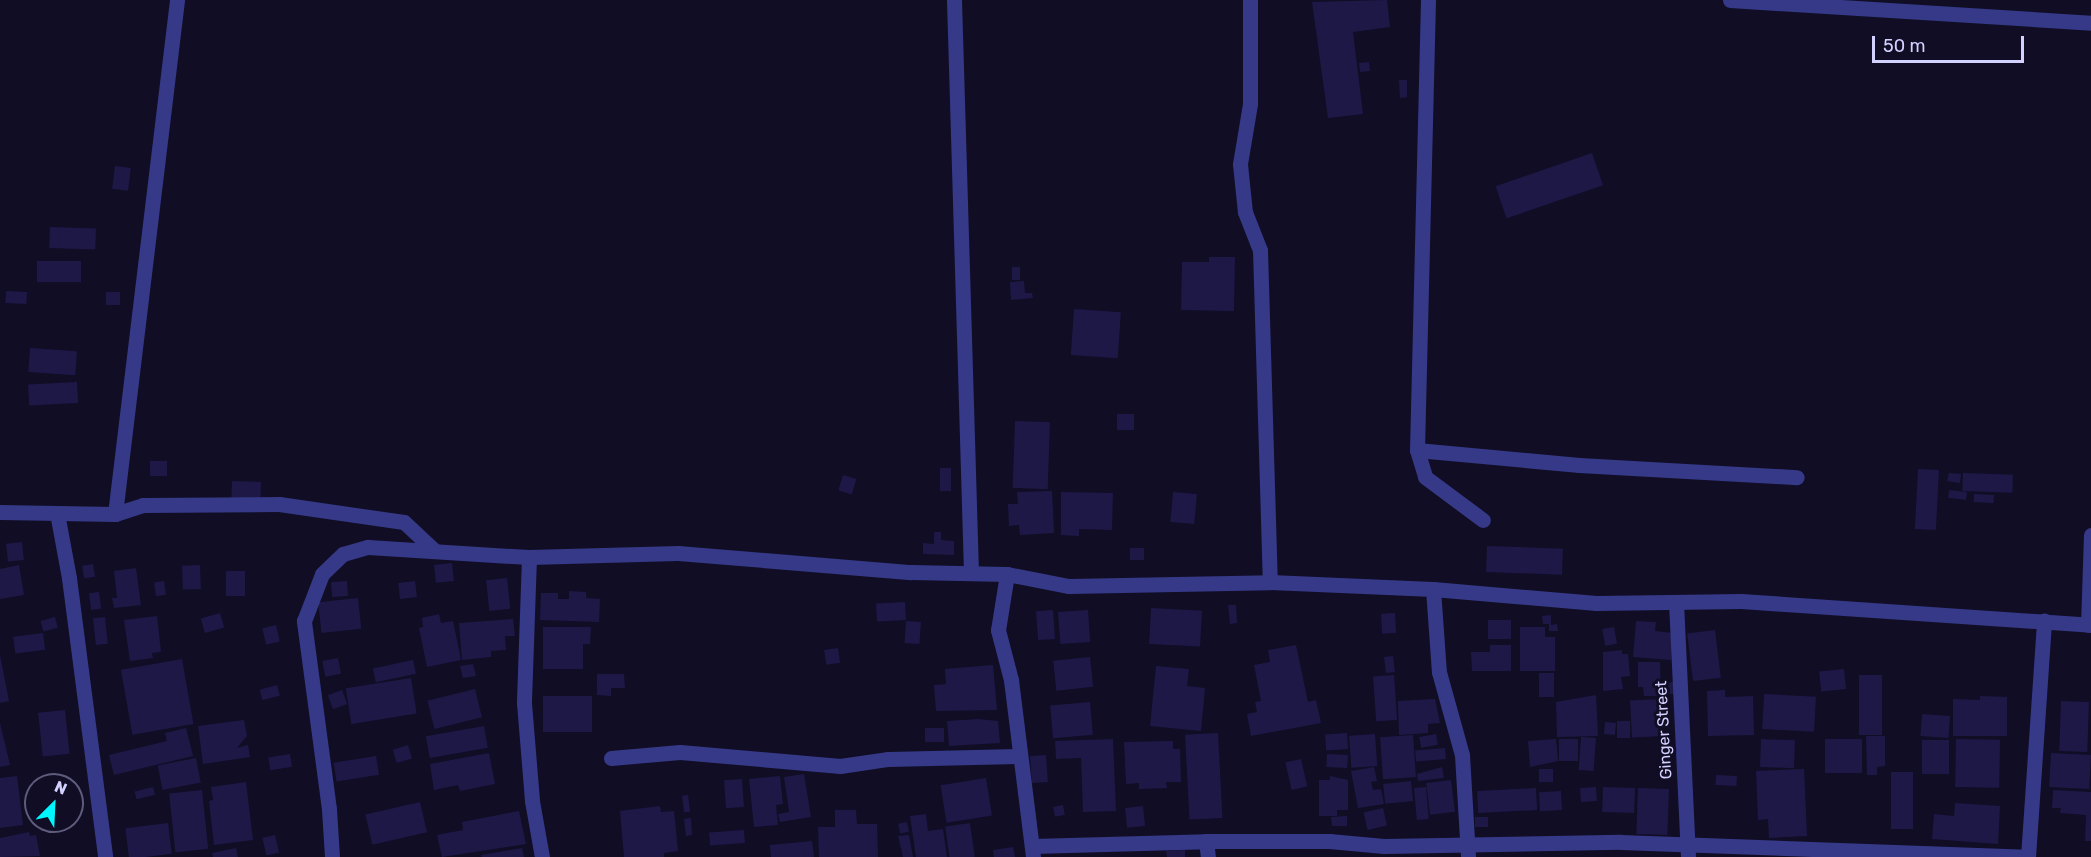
<!DOCTYPE html>
<html>
<head>
<meta charset="utf-8">
<style>
	body { margin:0 }
	#map { position:relative; width:2091px; height:857px; overflow:hidden; background:#100d25; font-family:Rubik,sans-serif }
	div>[style] { position:absolute }
	.building>* { inset:0; background:#1e1847; transform-origin:0 0 }
	.street>* { height:15px; margin:-7.5px; padding:0 7.5px; transform-origin:7.5px; border-radius:7.5px; background:#363987 }
	span { translate:-50% -50%; white-space:nowrap; text-align:center; line-height:1.15; -webkit-text-stroke:6px #100d25; paint-order:stroke }
	.street-label { font-size:16px; color:#d3d1ff }
	.north { position:absolute; left:24px; top:773px; width:60px; height:60px; box-sizing:border-box; background:#100d25; border:2px solid #5e5b7c; border-radius:50%; rotate:24deg; font-size:16px; font-weight:700; line-height:24px; text-align:center; color:#d3d1ff }
	.north::after { content:''; display:block; margin:auto; width:21px; height:27px; background:#00f5fc; clip-path:polygon(50% 0,100% 100%,50% 72%,0 100%) }
	.scale { position:absolute; left:1872px; top:36px; width:152px; height:27px; box-sizing:border-box; border:3px solid #d3d1ff; border-top:0; padding-left:8px; font-size:18px; line-height:21px; white-space:nowrap; color:#d3d1ff; -webkit-text-stroke:4px #100d25; paint-order:stroke }
</style>
</head>
<body>
<div id="map">
	<div class="building">
		<i style="clip-path:polygon(1387px 0,1390px 27px,1353px 32px,1363px 114px,1328px 118px,1312px 2px)"></i>
		<i style="left:1369px;top:62px;width:9px;height:10px;rotate:84deg"></i>
		<i style="clip-path:polygon(1399px 80px,1407px 80px,1407px 97px,1400px 98px)"></i>
		<i style="left:1592px;top:153px;width:34px;height:102px;rotate:71deg"></i>
		<i style="left:115px;top:166px;width:16px;height:23px;rotate:7deg"></i>
		<i style="left:50px;top:227px;width:46px;height:21px;rotate:2deg"></i>
		<i style="clip-path:polygon(1209px 257px,1235px 257px,1234px 311px,1181px 310px,1182px 262px,1209px 262px)"></i>
		<i style="left:37px;top:261px;width:44px;height:21px"></i>
		<i style="left:1012px;top:267px;width:8px;height:13px"></i>
		<i style="clip-path:polygon(1024px 281px,1025px 293px,1032px 293px,1033px 298px,1011px 300px,1010px 282px)"></i>
		<i style="left:6px;top:291px;width:21px;height:12px;rotate:3deg"></i>
		<i style="left:106px;top:292px;width:14px;height:13px"></i>
		<i style="left:1074px;top:309px;width:47px;height:46px;rotate:4deg"></i>
		<i style="left:30px;top:348px;width:47px;height:24px;rotate:4deg"></i>
		<i style="left:77px;top:382px;width:21px;height:49px;rotate:87deg"></i>
		<i style="left:1117px;top:414px;width:17px;height:16px"></i>
		<i style="left:1015px;top:421px;width:35px;height:67px;rotate:2deg"></i>
		<i style="left:167px;top:461px;width:15px;height:17px;rotate:90deg"></i>
		<i style="left:940px;top:468px;width:11px;height:23px"></i>
		<i style="left:1918px;top:469px;width:21px;height:60px;rotate:3deg"></i>
		<i style="clip-path:polygon(1949px 473px,1961px 474px,1960px 483px,1947px 481px)"></i>
		<i style="left:1963px;top:473px;width:50px;height:18px;rotate:2deg"></i>
		<i style="left:843px;top:475px;width:14px;height:16px;rotate:17deg"></i>
		<i style="left:232px;top:481px;width:29px;height:17px;rotate:2deg"></i>
		<i style="left:1949px;top:490px;width:18px;height:8px;rotate:6deg"></i>
		<i style="clip-path:polygon(1052px 491px,1054px 533px,1020px 535px,1019px 525px,1009px 526px,1008px 504px,1018px 504px,1017px 492px)"></i>
		<i style="clip-path:polygon(1061px 492px,1113px 493px,1112px 530px,1079px 529px,1079px 536px,1061px 535px)"></i>
		<i style="left:1173px;top:492px;width:24px;height:30px;rotate:5deg"></i>
		<i style="left:1974px;top:494px;width:20px;height:8px;rotate:3deg"></i>
		<i style="clip-path:polygon(934px 532px,941px 532px,941px 540px,954px 541px,954px 555px,923px 554px,923px 543px,934px 544px)"></i>
		<i style="left:22px;top:542px;width:18px;height:16px;rotate:84deg"></i>
		<i style="left:1487px;top:546px;width:76px;height:26px;rotate:2deg"></i>
		<i style="left:1130px;top:548px;width:14px;height:12px"></i>
		<i style="left:452px;top:563px;width:18px;height:18px;rotate:84deg"></i>
		<i style="left:93px;top:564px;width:13px;height:11px;rotate:81deg"></i>
		<i style="clip-path:polygon(19px 565px,24px 595px,0 599px,0 569px)"></i>
		<i style="left:200px;top:565px;width:24px;height:18px;rotate:88deg"></i>
		<i style="clip-path:polygon(136px 568px,141px 605px,114px 608px,112px 598px,117px 598px,114px 571px)"></i>
		<i style="left:226px;top:571px;width:19px;height:25px"></i>
		<i style="left:507px;top:578px;width:31px;height:21px;rotate:84deg"></i>
		<i style="left:164px;top:581px;width:14px;height:10px;rotate:82deg"></i>
		<i style="left:347px;top:581px;width:15px;height:16px;rotate:86deg"></i>
		<i style="left:415px;top:581px;width:16px;height:17px;rotate:83deg"></i>
		<i style="clip-path:polygon(569px 591px,586px 592px,586px 598px,600px 599px,599px 622px,540px 620px,541px 593px,558px 593px,558px 599px,569px 599px)"></i>
		<i style="left:99px;top:592px;width:17px;height:10px;rotate:83deg"></i>
		<i style="left:358px;top:598px;width:31px;height:40px;rotate:84deg"></i>
		<i style="left:905px;top:602px;width:18px;height:29px;rotate:87deg"></i>
		<i style="clip-path:polygon(1228px 605px,1236px 605px,1237px 623px,1230px 624px)"></i>
		<i style="left:1151px;top:608px;width:51px;height:36px;rotate:3deg"></i>
		<i style="left:1053px;top:610px;width:29px;height:17px;rotate:86deg"></i>
		<i style="left:1088px;top:610px;width:32px;height:30px;rotate:86deg"></i>
		<i style="left:220px;top:613px;width:15px;height:20px;rotate:74deg"></i>
		<i style="left:1395px;top:613px;width:20px;height:14px;rotate:87deg"></i>
		<i style="clip-path:polygon(439px 614px,441px 623px,453px 621px,461px 660px,427px 667px,419px 628px,423px 627px,422px 618px)"></i>
		<i style="clip-path:polygon(1551px 615px,1551px 625px,1557px 624px,1558px 631px,1549px 631px,1549px 624px,1543px 624px,1542px 616px)"></i>
		<i style="clip-path:polygon(157px 616px,161px 652px,152px 653px,153px 658px,130px 661px,124px 620px)"></i>
		<i style="left:55px;top:617px;width:11px;height:15px;rotate:75deg"></i>
		<i style="left:105px;top:617px;width:27px;height:12px;rotate:84deg"></i>
		<i style="clip-path:polygon(513px 619px,515px 636px,505px 636px,506px 650px,491px 651px,491px 657px,462px 660px,459px 623px)"></i>
		<i style="left:1488px;top:620px;width:23px;height:19px"></i>
		<i style="left:906px;top:621px;width:15px;height:22px;rotate:4deg"></i>
		<i style="clip-path:polygon(1636px 621px,1656px 622px,1655px 631px,1673px 633px,1671px 660px,1633px 657px)"></i>
		<i style="left:276px;top:625px;width:17px;height:14px;rotate:77deg"></i>
		<i style="clip-path:polygon(543px 627px,591px 627px,590px 644px,583px 644px,583px 669px,543px 669px)"></i>
		<i style="clip-path:polygon(1520px 627px,1545px 627px,1545px 637px,1555px 637px,1555px 671px,1520px 671px)"></i>
		<i style="left:1614px;top:627px;width:17px;height:12px;rotate:80deg"></i>
		<i style="left:1715px;top:630px;width:48px;height:28px;rotate:83deg"></i>
		<i style="left:43px;top:633px;width:17px;height:30px;rotate:83deg"></i>
		<i style="clip-path:polygon(1296px 645px,1308px 702px,1316px 700px,1321px 723px,1251px 736px,1247px 714px,1257px 712px,1255px 702px,1261px 701px,1254px 665px,1270px 662px,1268px 650px)"></i>
		<i style="clip-path:polygon(1490px 645px,1511px 645px,1511px 671px,1472px 671px,1471px 652px,1490px 652px)"></i>
		<i style="left:838px;top:648px;width:15px;height:14px;rotate:82deg"></i>
		<i style="clip-path:polygon(1622px 650px,1622px 654px,1628px 654px,1630px 676px,1621px 677px,1623px 689px,1603px 691px,1603px 652px)"></i>
		<i style="clip-path:polygon(0 655px,9px 701px,0 703px)"></i>
		<i style="left:1393px;top:656px;width:16px;height:9px;rotate:83deg"></i>
		<i style="left:1090px;top:657px;width:30px;height:37px;rotate:84deg"></i>
		<i style="left:338px;top:658px;width:16px;height:16px;rotate:79deg"></i>
		<i style="left:182px;top:659px;width:66px;height:62px;rotate:80deg"></i>
		<i style="left:413px;top:660px;width:14px;height:41px;rotate:78deg"></i>
		<i style="clip-path:polygon(1638px 662px,1660px 662px,1661px 696px,1644px 696px,1643px 687px,1638px 687px)"></i>
		<i style="clip-path:polygon(473px 664px,476px 676px,463px 678px,460px 666px)"></i>
		<i style="clip-path:polygon(993px 665px,997px 710px,936px 711px,934px 685px,946px 684px,945px 669px)"></i>
		<i style="clip-path:polygon(1156px 666px,1189px 669px,1187px 686px,1205px 688px,1201px 731px,1150px 726px)"></i>
		<i style="left:1844px;top:669px;width:20px;height:25px;rotate:84deg"></i>
		<i style="left:1539px;top:673px;width:15px;height:24px"></i>
		<i style="clip-path:polygon(597px 674px,624px 674px,625px 688px,611px 688px,611px 696px,597px 695px)"></i>
		<i style="left:1394px;top:675px;width:45px;height:21px;rotate:86deg"></i>
		<i style="left:1859px;top:675px;width:23px;height:60px"></i>
		<i style="left:411px;top:678px;width:36px;height:66px;rotate:81deg"></i>
		<i style="clip-path:polygon(1674px 682px,1674px 694px,1663px 694px,1662px 683px)"></i>
		<i style="left:277px;top:685px;width:11px;height:18px;rotate:75deg"></i>
		<i style="left:475px;top:689px;width:29px;height:49px;rotate:76deg"></i>
		<i style="left:342px;top:690px;width:15px;height:15px;rotate:70deg"></i>
		<i style="clip-path:polygon(1725px 690px,1725px 697px,1753px 696px,1754px 735px,1708px 736px,1707px 691px)"></i>
		<i style="left:1764px;top:694px;width:52px;height:35px;rotate:3deg"></i>
		<i style="clip-path:polygon(1596px 695px,1598px 736px,1557px 737px,1556px 702px)"></i>
		<i style="left:543px;top:696px;width:49px;height:36px"></i>
		<i style="clip-path:polygon(1980px 696px,2007px 697px,2007px 736px,1953px 736px,1953px 699px,1980px 700px)"></i>
		<i style="clip-path:polygon(1435px 699px,1440px 723px,1428px 724px,1428px 733px,1399px 735px,1398px 701px)"></i>
		<i style="left:1661px;top:699px;width:37px;height:31px;rotate:87deg"></i>
		<i style="left:2061px;top:701px;width:28px;height:50px;rotate:2deg"></i>
		<i style="left:1090px;top:702px;width:33px;height:40px;rotate:85deg"></i>
		<i style="left:65px;top:710px;width:44px;height:27px;rotate:84deg"></i>
		<i style="left:1922px;top:714px;width:28px;height:22px;rotate:4deg"></i>
		<i style="clip-path:polygon(978px 719px,998px 721px,1000px 743px,949px 746px,947px 721px)"></i>
		<i style="clip-path:polygon(244px 720px,247px 736px,237px 748px,248px 745px,250px 757px,203px 764px,198px 726px)"></i>
		<i style="left:1617px;top:721px;width:13px;height:17px"></i>
		<i style="left:1605px;top:722px;width:11px;height:12px;rotate:5deg"></i>
		<i style="clip-path:polygon(0 723px,10px 765px,0 767px)"></i>
		<i style="left:484px;top:726px;width:22px;height:59px;rotate:80deg"></i>
		<i style="clip-path:polygon(186px 728px,193px 756px,114px 775px,109px 755px,167px 741px,165px 733px)"></i>
		<i style="left:944px;top:728px;width:14px;height:19px;rotate:90deg"></i>
		<i style="left:1218px;top:733px;width:85px;height:33px;rotate:87deg"></i>
		<i style="left:1347px;top:733px;width:16px;height:22px;rotate:86deg"></i>
		<i style="left:1375px;top:734px;width:32px;height:26px;rotate:86deg"></i>
		<i style="left:1436px;top:734px;width:11px;height:17px;rotate:80deg"></i>
		<i style="left:1413px;top:735px;width:42px;height:33px;rotate:86deg"></i>
		<i style="clip-path:polygon(1866px 736px,1885px 736px,1885px 766px,1877px 767px,1877px 775px,1867px 775px)"></i>
		<i style="left:1581px;top:737px;width:15px;height:33px;rotate:4deg"></i>
		<i style="clip-path:polygon(1113px 739px,1116px 811px,1083px 812px,1081px 758px,1056px 759px,1055px 741px)"></i>
		<i style="clip-path:polygon(1556px 739px,1558px 761px,1530px 767px,1528px 741px)"></i>
		<i style="left:1559px;top:739px;width:19px;height:22px"></i>
		<i style="left:1761px;top:739px;width:34px;height:28px;rotate:2deg"></i>
		<i style="left:1862px;top:739px;width:34px;height:37px;rotate:90deg"></i>
		<i style="left:1956px;top:739px;width:44px;height:48px;rotate:1deg"></i>
		<i style="left:1922px;top:740px;width:27px;height:34px"></i>
		<i style="clip-path:polygon(1173px 741px,1173px 749px,1180px 749px,1181px 782px,1166px 782px,1167px 788px,1139px 789px,1139px 783px,1126px 784px,1124px 742px)"></i>
		<i style="left:408px;top:745px;width:14px;height:16px;rotate:73deg"></i>
		<i style="left:1445px;top:748px;width:11px;height:30px;rotate:85deg"></i>
		<i style="clip-path:polygon(489px 753px,495px 784px,460px 791px,458px 785px,434px 790px,430px 764px)"></i>
		<i style="left:2051px;top:753px;width:40px;height:34px;rotate:3deg"></i>
		<i style="left:290px;top:754px;width:13px;height:22px;rotate:81deg"></i>
		<i style="left:1327px;top:754px;width:21px;height:13px;rotate:3deg"></i>
		<i style="left:1046px;top:755px;width:27px;height:16px;rotate:86deg"></i>
		<i style="left:376px;top:756px;width:19px;height:43px;rotate:81deg"></i>
		<i style="left:196px;top:758px;width:25px;height:39px;rotate:79deg"></i>
		<i style="left:1301px;top:759px;width:28px;height:16px;rotate:77deg"></i>
		<i style="clip-path:polygon(1374px 767px,1377px 781px,1371px 782px,1373px 790px,1381px 789px,1384px 804px,1358px 808px,1351px 771px)"></i>
		<i style="clip-path:polygon(1442px 767px,1444px 778px,1418px 781px,1417px 774px)"></i>
		<i style="left:1539px;top:769px;width:14px;height:13px"></i>
		<i style="clip-path:polygon(1804px 769px,1807px 836px,1769px 838px,1768px 819px,1758px 820px,1756px 771px)"></i>
		<i style="left:1913px;top:772px;width:57px;height:22px;rotate:90deg"></i>
		<i style="clip-path:polygon(804px 774px,811px 817px,780px 822px,778px 814px,789px 812px,784px 777px)"></i>
		<i style="left:1716px;top:775px;width:21px;height:10px;rotate:3deg"></i>
		<i style="clip-path:polygon(17px 776px,23px 825px,0 828px,0 778px)"></i>
		<i style="clip-path:polygon(780px 776px,783px 804px,776px 805px,778px 825px,754px 827px,749px 779px)"></i>
		<i style="clip-path:polygon(1330px 776px,1348px 780px,1348px 810px,1337px 810px,1337px 816px,1319px 816px,1319px 780px,1330px 780px)"></i>
		<i style="left:986px;top:778px;width:38px;height:46px;rotate:81deg"></i>
		<i style="left:742px;top:779px;width:28px;height:18px;rotate:86deg"></i>
		<i style="left:1451px;top:780px;width:32px;height:25px;rotate:83deg"></i>
		<i style="left:1411px;top:781px;width:20px;height:28px;rotate:84deg"></i>
		<i style="clip-path:polygon(246px 782px,253px 840px,214px 845px,209px 801px,213px 800px,211px 787px)"></i>
		<i style="left:153px;top:787px;width:8px;height:19px;rotate:76deg"></i>
		<i style="left:1426px;top:787px;width:32px;height:12px;rotate:85deg"></i>
		<i style="left:1596px;top:787px;width:14px;height:16px;rotate:86deg"></i>
		<i style="left:1603px;top:787px;width:32px;height:25px;rotate:2deg"></i>
		<i style="left:1536px;top:788px;width:22px;height:59px;rotate:87deg"></i>
		<i style="left:1638px;top:788px;width:31px;height:46px;rotate:2deg"></i>
		<i style="left:202px;top:790px;width:59px;height:33px;rotate:84deg"></i>
		<i style="clip-path:polygon(2053px 790px,2091px 792px,2091px 841px,2085px 841px,2086px 815px,2060px 813px,2061px 808px,2052px 808px)"></i>
		<i style="left:1561px;top:791px;width:19px;height:22px;rotate:87deg"></i>
		<i style="left:688px;top:795px;width:17px;height:6px;rotate:83deg"></i>
		<i style="left:420px;top:802px;width:31px;height:56px;rotate:77deg"></i>
		<i style="clip-path:polygon(1955px 803px,2000px 806px,1998px 844px,1932px 839px,1934px 814px,1954px 816px)"></i>
		<i style="left:1063px;top:805px;width:10px;height:10px;rotate:79deg"></i>
		<i style="clip-path:polygon(660px 806px,661px 812px,674px 811px,678px 851px,664px 853px,664px 857px,624px 857px,620px 811px)"></i>
		<i style="left:1143px;top:806px;width:20px;height:18px;rotate:84deg"></i>
		<i style="left:1383px;top:808px;width:18px;height:20px;rotate:77deg"></i>
		<i style="clip-path:polygon(835px 810px,856px 810px,857px 824px,877px 824px,878px 857px,819px 857px,818px 827px,835px 827px)"></i>
		<i style="clip-path:polygon(519px 811px,526px 844px,442px 857px,437px 835px,463px 830px,462px 822px)"></i>
		<i style="clip-path:polygon(926px 814px,928px 831px,943px 829px,947px 857px,916px 857px,910px 816px)"></i>
		<i style="clip-path:polygon(1347px 816px,1347px 826px,1332px 826px,1331px 817px)"></i>
		<i style="left:1475px;top:817px;width:13px;height:10px"></i>
		<i style="clip-path:polygon(691px 818px,692px 835px,686px 836px,684px 819px)"></i>
		<i style="left:907px;top:822px;width:10px;height:9px;rotate:79deg"></i>
		<i style="left:168px;top:823px;width:31px;height:43px;rotate:83deg"></i>
		<i style="left:970px;top:823px;width:34px;height:25px;rotate:82deg"></i>
		<i style="left:744px;top:830px;width:13px;height:35px;rotate:86deg"></i>
		<i style="clip-path:polygon(29px 832px,30px 836px,36px 835px,40px 856px,0 857px,0 838px)"></i>
		<i style="left:275px;top:835px;width:18px;height:13px;rotate:77deg"></i>
		<i style="clip-path:polygon(909px 835px,913px 857px,903px 857px,898px 836px)"></i>
		<i style="clip-path:polygon(812px 841px,814px 857px,771px 857px,770px 845px)"></i>
		<i style="clip-path:polygon(1013px 847px,1015px 857px,994px 857px,993px 850px)"></i>
		<i style="clip-path:polygon(236px 848px,238px 857px,213px 857px,212px 853px)"></i>
		<i style="clip-path:polygon(522px 848px,524px 857px,482px 857px,481px 855px)"></i>
		<i style="clip-path:polygon(1185px 850px,1185px 857px,1167px 857px,1166px 851px)"></i>
	</div>
	<div class="street">
		<i style="left:954px;top:0;width:572px;rotate:88.3deg"></i>
		<i style="left:1250px;top:0;width:104px;rotate:90deg"></i>
		<i style="left:1250px;top:104px;width:61px;rotate:99.5deg"></i>
		<i style="left:1240px;top:164px;width:48px;rotate:84.1deg"></i>
		<i style="left:1245px;top:212px;width:41px;rotate:68.5deg"></i>
		<i style="left:1260px;top:250px;width:332px;rotate:88.3deg"></i>
		<i style="left:1428px;top:0;width:450px;rotate:91.4deg"></i>
		<i style="left:1417px;top:450px;width:28px;rotate:73deg"></i>
		<i style="left:1425px;top:477px;width:72px;rotate:36.6deg"></i>
		<i style="left:1730px;top:0;width:362px;rotate:3.6deg"></i>
		<i style="left:1417px;top:450px;width:163px;rotate:5.3deg"></i>
		<i style="left:1579px;top:465px;width:218px;rotate:3.2deg"></i>
		<i style="left:0;top:512px;width:115px;rotate:1deg"></i>
		<i style="left:115px;top:514px;width:29px;rotate:-18deg"></i>
		<i style="left:143px;top:505px;width:136px;rotate:-0.4deg"></i>
		<i style="left:279px;top:504px;width:126px;rotate:8.2deg"></i>
		<i style="left:404px;top:522px;width:42px;rotate:43.1deg"></i>
		<i style="left:57px;top:513px;width:66px;rotate:79.5deg"></i>
		<i style="left:69px;top:578px;width:281px;rotate:82.6deg"></i>
		<i style="left:115px;top:514px;width:518px;rotate:-83.12deg"></i>
		<i style="left:529px;top:557px;width:146px;rotate:92deg"></i>
		<i style="left:524px;top:703px;width:98px;rotate:85.3deg"></i>
		<i style="left:532px;top:801px;width:57px;rotate:79.9deg"></i>
		<i style="left:1007px;top:574px;width:57px;rotate:99.1deg"></i>
		<i style="left:998px;top:630px;width:52px;rotate:75.4deg"></i>
		<i style="left:1011px;top:680px;width:178px;rotate:82.9deg"></i>
		<i style="left:1433px;top:589px;width:83px;rotate:85.9deg"></i>
		<i style="left:1439px;top:672px;width:86px;rotate:74.5deg"></i>
		<i style="left:1462px;top:755px;width:102px;rotate:86.6deg"></i>
		<i style="left:1676px;top:602px;width:255px;rotate:87.3deg"></i>
		<i style="left:2088px;top:625px;width:90px;rotate:-88.1deg"></i>
		<i style="left:611px;top:758px;width:69px;rotate:-5deg"></i>
		<i style="left:680px;top:752px;width:161px;rotate:5deg"></i>
		<i style="left:840px;top:766px;width:49px;rotate:-8.3deg"></i>
		<i style="left:888px;top:759px;width:130px;rotate:-1.3deg"></i>
		<i style="left:1206px;top:841px;width:16px;rotate:83deg"></i>
		<i style="left:1032px;top:846px;width:174px;rotate:-1.6deg"></i>
		<i style="left:1206px;top:841px;width:123px"></i>
		<i style="left:1329px;top:841px;width:55px;rotate:5.2deg"></i>
		<i style="left:1384px;top:846px;width:237px;rotate:-1deg"></i>
		<i style="left:1621px;top:842px;width:405px;rotate:2.1deg"></i>
		<i style="left:332px;top:857px;width:48px;rotate:-93.6deg"></i>
		<i style="left:329px;top:809px;width:190px;rotate:-97.6deg"></i>
		<i style="left:304px;top:621px;width:50px;rotate:-69deg"></i>
		<i style="left:322px;top:574px;width:29px;rotate:-44deg"></i>
		<i style="left:343px;top:554px;width:26px;rotate:-16deg"></i>
		<i style="left:368px;top:547px;width:161px;rotate:3.6deg"></i>
		<i style="left:529px;top:557px;width:149px;rotate:-1.5deg"></i>
		<i style="left:678px;top:553px;width:234px;rotate:4.7deg"></i>
		<i style="left:911px;top:572px;width:96px;rotate:1.2deg"></i>
		<i style="left:1007px;top:574px;width:63px;rotate:11deg"></i>
		<i style="left:1069px;top:586px;width:201px;rotate:-1.1deg"></i>
		<i style="left:1270px;top:582px;width:163px;rotate:2.5deg"></i>
		<i style="left:1433px;top:589px;width:164px;rotate:4.9deg"></i>
		<i style="left:1596px;top:603px;width:145px;rotate:-0.8deg"></i>
		<i style="left:1741px;top:601px;width:351px;rotate:3.9deg"></i>
		<i style="left:2028px;top:857px;width:237px;rotate:-86.1deg"></i>
	</div>
	<div class="street-label">
		<span style="left:1664px;top:730px;rotate:-93deg">Ginger Street</span>
	</div>
	<div class="north">N</div>
	<div class="scale">50 m</div>
</div>
</body>
</html>
